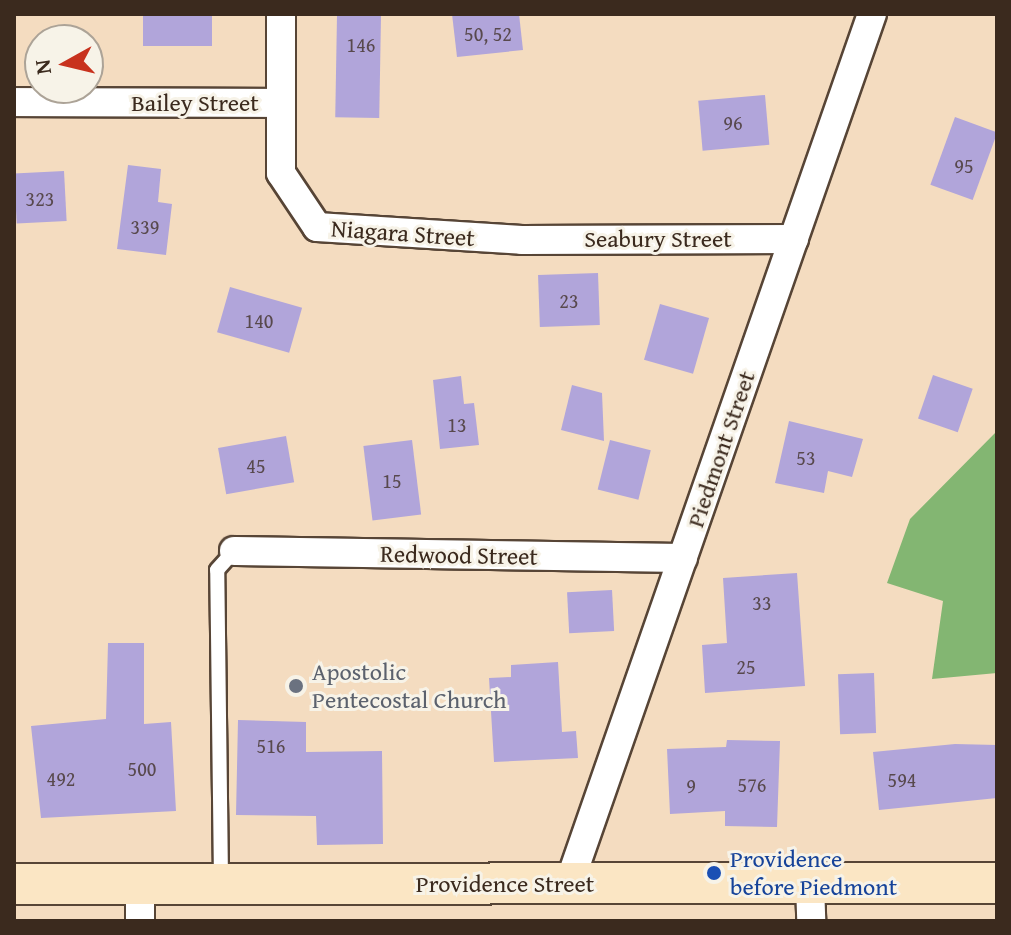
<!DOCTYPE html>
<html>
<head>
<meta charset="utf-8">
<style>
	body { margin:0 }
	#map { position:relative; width:1011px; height:935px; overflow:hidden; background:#f4dcc0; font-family:"Gentium Book Plus",serif }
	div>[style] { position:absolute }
	.forest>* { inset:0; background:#83b672 }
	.building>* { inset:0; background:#b1a5da; transform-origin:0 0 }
	.roads { filter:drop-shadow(2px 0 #574536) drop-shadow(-2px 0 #574536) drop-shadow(0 2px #574536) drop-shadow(0 -2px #574536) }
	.service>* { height:14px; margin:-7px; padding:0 7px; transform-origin:7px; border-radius:7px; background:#fff }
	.minor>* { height:28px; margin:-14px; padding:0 14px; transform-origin:14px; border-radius:14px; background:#fff }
	.secondary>* { height:40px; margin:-20px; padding:0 20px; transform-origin:20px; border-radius:20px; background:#fbe6c4 }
	.dots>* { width:22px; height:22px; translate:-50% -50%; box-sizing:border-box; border:4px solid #f7f3e8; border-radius:50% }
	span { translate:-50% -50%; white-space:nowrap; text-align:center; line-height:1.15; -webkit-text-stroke:6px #f7f3e8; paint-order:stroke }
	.number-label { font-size:20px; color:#58494d }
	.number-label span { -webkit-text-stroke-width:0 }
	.street-label { font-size:24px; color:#3b2a1e }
	.worship-label { font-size:24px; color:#5b616d }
	.left { translate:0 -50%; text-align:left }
	.transit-label { font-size:24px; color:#164399 }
	.frame { position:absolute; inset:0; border:16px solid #3b2a1e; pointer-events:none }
	.north { position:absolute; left:24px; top:24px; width:80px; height:80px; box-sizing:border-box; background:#f7f3e8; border:2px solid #aca397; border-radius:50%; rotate:262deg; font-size:22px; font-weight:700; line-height:32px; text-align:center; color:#3b2a1e }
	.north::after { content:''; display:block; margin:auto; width:28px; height:36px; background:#c8321e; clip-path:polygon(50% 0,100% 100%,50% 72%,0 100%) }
</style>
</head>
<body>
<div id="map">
	<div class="forest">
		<i style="clip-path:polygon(997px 431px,997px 673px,932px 679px,943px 601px,887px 583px,910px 519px)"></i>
	</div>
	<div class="building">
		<i style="left:143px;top:14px;width:69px;height:32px"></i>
		<i style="clip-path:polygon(452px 14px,519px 14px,523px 50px,457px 57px)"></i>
		<i style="left:381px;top:16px;width:102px;height:44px;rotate:91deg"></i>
		<i style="left:765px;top:95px;width:50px;height:67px;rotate:85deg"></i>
		<i style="left:955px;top:117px;width:45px;height:72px;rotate:20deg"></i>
		<i style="clip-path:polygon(128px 165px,161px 169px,158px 202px,172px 204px,166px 255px,117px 249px)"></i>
		<i style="left:64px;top:171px;width:50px;height:50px;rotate:87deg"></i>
		<i style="left:598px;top:273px;width:52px;height:60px;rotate:88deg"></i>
		<i style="left:230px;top:287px;width:75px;height:47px;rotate:16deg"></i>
		<i style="left:660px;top:304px;width:51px;height:58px;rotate:16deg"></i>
		<i style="left:933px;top:375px;width:42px;height:46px;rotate:19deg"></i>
		<i style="clip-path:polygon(461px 376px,464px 404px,474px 403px,479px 445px,440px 449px,433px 380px)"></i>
		<i style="clip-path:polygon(572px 385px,602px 393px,604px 441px,561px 430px)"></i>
		<i style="clip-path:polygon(789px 421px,863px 439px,852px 477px,828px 471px,824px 493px,775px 483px)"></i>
		<i style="left:286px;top:436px;width:47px;height:69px;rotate:80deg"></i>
		<i style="left:412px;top:440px;width:75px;height:49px;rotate:83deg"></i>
		<i style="left:610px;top:440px;width:42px;height:51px;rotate:14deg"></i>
		<i style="clip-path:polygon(797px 573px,805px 686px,705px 693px,702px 645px,727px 643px,723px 578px)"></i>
		<i style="left:612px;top:590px;width:41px;height:45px;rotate:87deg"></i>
		<i style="clip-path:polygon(108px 643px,144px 643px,144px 724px,171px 722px,176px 811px,41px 818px,31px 726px,106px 719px)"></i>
		<i style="clip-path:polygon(558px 662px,562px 732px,576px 731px,578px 758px,494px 762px,489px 678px,511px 677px,511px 665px)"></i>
		<i style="left:874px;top:673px;width:60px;height:36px;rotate:88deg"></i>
		<i style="clip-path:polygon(238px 720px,306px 722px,306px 752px,382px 751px,383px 844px,317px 845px,316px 816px,236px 815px)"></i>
		<i style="clip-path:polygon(727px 740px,780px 741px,777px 827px,725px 826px,725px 811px,670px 814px,667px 749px,726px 747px)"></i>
		<i style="clip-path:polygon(955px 744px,997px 745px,997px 798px,879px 810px,873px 752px)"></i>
	</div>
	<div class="roads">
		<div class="service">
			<i style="left:221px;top:879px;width:309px;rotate:-90.7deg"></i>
			<i style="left:217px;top:570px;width:25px;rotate:-48deg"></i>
		</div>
		<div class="minor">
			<i style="left:281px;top:14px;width:159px;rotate:90deg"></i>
			<i style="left:281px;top:173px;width:65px;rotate:56.3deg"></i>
			<i style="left:317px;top:227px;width:205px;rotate:3.6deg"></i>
			<i style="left:522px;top:240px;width:272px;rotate:-0.2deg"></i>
			<i style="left:14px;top:102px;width:266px;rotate:0.2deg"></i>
			<i style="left:234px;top:551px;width:449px;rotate:0.9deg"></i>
			<i style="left:569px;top:884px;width:921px;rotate:-70.8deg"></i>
			<i style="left:810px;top:884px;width:37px;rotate:88deg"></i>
			<i style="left:140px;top:921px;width:38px;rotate:-90deg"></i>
		</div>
		<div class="secondary">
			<i style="left:14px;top:884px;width:983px;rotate:-0.06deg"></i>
		</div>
	</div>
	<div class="dots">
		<i style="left:296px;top:686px;background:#6b7280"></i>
		<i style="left:714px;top:873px;background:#1a4fb4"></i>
	</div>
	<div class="number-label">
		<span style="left:488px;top:33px">50, 52</span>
		<span style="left:361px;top:44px">146</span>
		<span style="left:733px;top:122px">96</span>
		<span style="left:964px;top:165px">95</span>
		<span style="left:40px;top:198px">323</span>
		<span style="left:145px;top:226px">339</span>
		<span style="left:569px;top:300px">23</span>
		<span style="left:259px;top:320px">140</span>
		<span style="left:457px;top:424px">13</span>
		<span style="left:806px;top:457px">53</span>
		<span style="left:256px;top:465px">45</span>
		<span style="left:392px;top:480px">15</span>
		<span style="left:762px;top:602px">33</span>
		<span style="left:746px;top:666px">25</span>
		<span style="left:271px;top:745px">516</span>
		<span style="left:142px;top:768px">500</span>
		<span style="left:61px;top:778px">492</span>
		<span style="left:902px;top:779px">594</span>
		<span style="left:752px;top:784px">576</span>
		<span style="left:691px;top:785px">9</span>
	</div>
	<div class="street-label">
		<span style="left:195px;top:103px">Bailey Street</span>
		<span style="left:403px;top:233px;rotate:4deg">Niagara Street</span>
		<span style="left:658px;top:239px">Seabury Street</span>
		<span style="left:721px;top:449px;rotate:-71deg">Piedmont Street</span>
		<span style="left:459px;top:555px;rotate:1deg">Redwood Street</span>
		<span style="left:505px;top:884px">Providence Street</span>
	</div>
	<div class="worship-label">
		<span class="left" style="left:312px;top:686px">Apostolic<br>Pentecostal Church</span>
	</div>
	<div class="transit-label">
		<span class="left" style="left:730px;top:873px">Providence<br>before Piedmont</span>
	</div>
	<div class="frame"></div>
	<div class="north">N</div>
</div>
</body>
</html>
